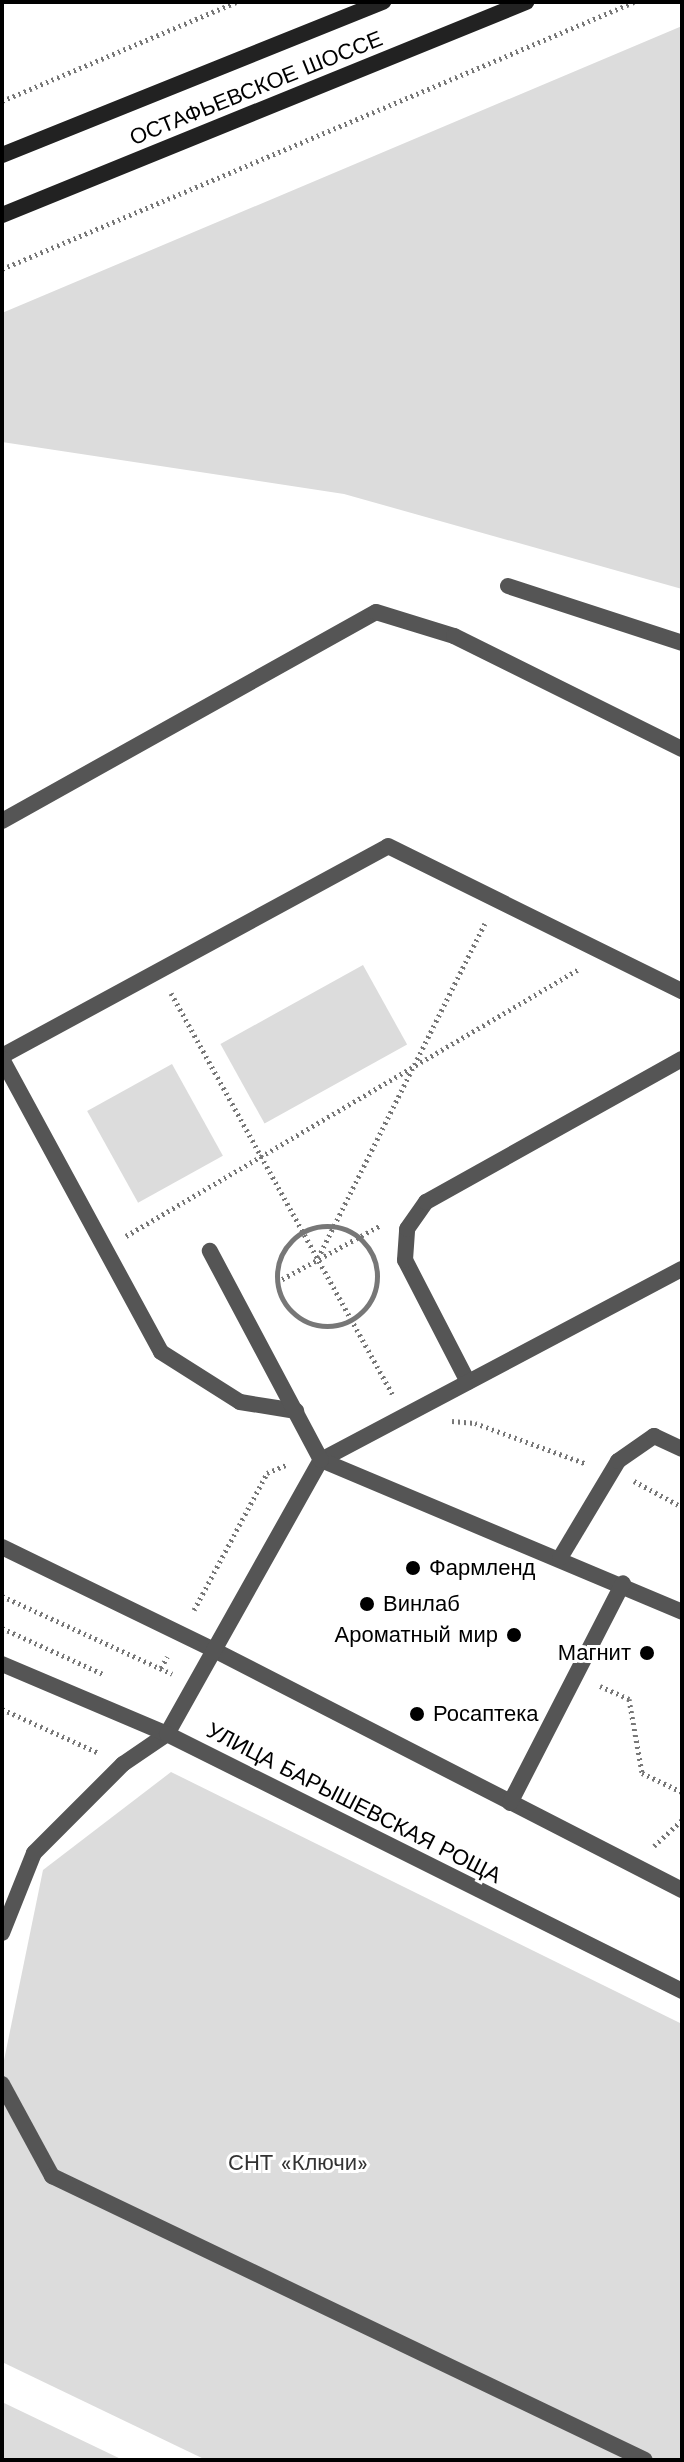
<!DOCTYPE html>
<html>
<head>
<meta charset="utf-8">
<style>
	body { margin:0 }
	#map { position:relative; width:684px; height:2462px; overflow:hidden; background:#fff; font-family:"Work Sans",sans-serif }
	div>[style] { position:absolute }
	.green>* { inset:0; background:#dcdcdc; transform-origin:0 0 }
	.path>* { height:5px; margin-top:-2.5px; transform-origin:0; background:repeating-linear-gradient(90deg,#777 0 2px,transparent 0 6px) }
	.path>.ring { margin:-2.5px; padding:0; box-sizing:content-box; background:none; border:5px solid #777; border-radius:50% }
	.service>* { height:16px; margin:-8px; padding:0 8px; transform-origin:8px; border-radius:8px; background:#555 }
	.tertiary>* { height:16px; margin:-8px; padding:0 8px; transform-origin:8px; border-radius:8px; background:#555 }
	.secondary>* { height:16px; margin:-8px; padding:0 8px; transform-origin:8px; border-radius:8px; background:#222 }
	.dots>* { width:22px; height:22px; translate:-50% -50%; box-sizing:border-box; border:4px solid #fff; border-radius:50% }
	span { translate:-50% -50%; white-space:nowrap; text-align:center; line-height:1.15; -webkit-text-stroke:6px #fff; paint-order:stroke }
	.street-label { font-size:22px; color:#000 }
	.poi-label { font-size:22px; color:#000 }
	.left { translate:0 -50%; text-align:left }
	.right { translate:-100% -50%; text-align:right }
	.park-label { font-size:22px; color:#333 }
	.frame { position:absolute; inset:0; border:4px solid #000; pointer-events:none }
</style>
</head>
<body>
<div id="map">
	<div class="green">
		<i style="clip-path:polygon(682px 26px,682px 589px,344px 494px,2px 442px,2px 313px)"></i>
		<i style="left:363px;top:965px;width:91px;height:163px;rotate:61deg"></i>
		<i style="left:172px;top:1064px;width:105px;height:97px;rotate:61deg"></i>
		<i style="clip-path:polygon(171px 1772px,682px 2024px,682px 2460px,206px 2460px,2px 2362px,2px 2070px,43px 1870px)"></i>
		<i style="clip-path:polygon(2px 2402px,123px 2460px,2px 2460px)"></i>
	</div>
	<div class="path">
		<i style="left:2px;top:101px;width:254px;rotate:-22.9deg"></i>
		<i style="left:2px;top:269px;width:686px;rotate:-22.9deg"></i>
		<i style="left:171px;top:993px;width:458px;rotate:61.1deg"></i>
		<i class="ring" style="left:277px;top:1226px;width:95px;height:95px"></i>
		<i style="left:126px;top:1236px;width:526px;rotate:-30.52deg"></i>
		<i style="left:318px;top:1258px;width:374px;rotate:-63.5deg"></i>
		<i style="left:277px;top:1282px;width:119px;rotate:-28.7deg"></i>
		<i style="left:452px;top:1421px;width:23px;rotate:5deg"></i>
		<i style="left:475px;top:1423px;width:119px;rotate:20.1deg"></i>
		<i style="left:634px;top:1481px;width:55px;rotate:28.4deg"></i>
		<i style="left:2px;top:1596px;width:187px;rotate:24.6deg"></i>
		<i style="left:194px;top:1610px;width:155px;rotate:-61.9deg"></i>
		<i style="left:267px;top:1473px;width:23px;rotate:-23deg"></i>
		<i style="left:2px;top:1628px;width:111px;rotate:24.5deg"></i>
		<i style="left:161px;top:1668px;width:13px;rotate:-61deg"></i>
		<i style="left:600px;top:1686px;width:32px;rotate:24deg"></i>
		<i style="left:629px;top:1699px;width:75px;rotate:80deg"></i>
		<i style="left:642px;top:1773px;width:44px;rotate:25.4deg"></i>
		<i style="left:2px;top:1709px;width:107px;rotate:24.4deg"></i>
		<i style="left:654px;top:1846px;width:38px;rotate:-43deg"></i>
	</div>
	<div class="service">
		<i style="left:508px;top:586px;width:183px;rotate:18.1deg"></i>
		<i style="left:2px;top:821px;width:428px;rotate:-29.2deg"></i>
		<i style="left:376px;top:612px;width:82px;rotate:17.1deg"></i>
		<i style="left:454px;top:636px;width:254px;rotate:26.4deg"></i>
		<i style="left:2px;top:1056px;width:439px;rotate:-28.5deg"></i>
		<i style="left:388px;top:846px;width:328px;rotate:26.3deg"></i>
		<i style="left:2px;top:1059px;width:333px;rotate:61.5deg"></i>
		<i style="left:161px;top:1352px;width:93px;rotate:32.3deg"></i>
		<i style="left:240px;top:1402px;width:57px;rotate:9.1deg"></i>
		<i style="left:468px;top:1382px;width:137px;rotate:-117.3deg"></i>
		<i style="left:405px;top:1260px;width:31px;rotate:-86deg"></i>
		<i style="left:407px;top:1229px;width:33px;rotate:-55deg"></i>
		<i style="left:426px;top:1202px;width:293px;rotate:-29.2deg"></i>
		<i style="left:321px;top:1460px;width:408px;rotate:-27.9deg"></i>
		<i style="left:321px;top:1460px;width:392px;rotate:22.8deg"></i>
		<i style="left:2px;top:1547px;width:236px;rotate:25.9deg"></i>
		<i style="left:214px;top:1650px;width:526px;rotate:27.15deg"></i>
		<i style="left:560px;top:1558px;width:113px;rotate:-59.1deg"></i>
		<i style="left:618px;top:1461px;width:44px;rotate:-34.8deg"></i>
		<i style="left:654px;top:1436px;width:31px;rotate:25deg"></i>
		<i style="left:510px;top:1803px;width:247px;rotate:-62.8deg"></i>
		<i style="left:2px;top:1933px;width:86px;rotate:-68.2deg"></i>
		<i style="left:34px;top:1853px;width:126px;rotate:-45deg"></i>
		<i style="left:123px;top:1764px;width:53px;rotate:-34.3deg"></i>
		<i style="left:167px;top:1734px;width:314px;rotate:-60.7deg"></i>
		<i style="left:321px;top:1460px;width:237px;rotate:-118deg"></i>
		<i style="left:2px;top:2084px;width:105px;rotate:61.5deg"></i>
		<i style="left:52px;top:2176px;width:657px;rotate:25.59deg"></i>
	</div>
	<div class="tertiary">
		<i style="left:2px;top:1664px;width:179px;rotate:23deg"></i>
		<i style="left:167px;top:1734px;width:576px;rotate:26.52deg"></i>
	</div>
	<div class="secondary">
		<i style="left:2px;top:155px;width:411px;rotate:-21.9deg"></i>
		<i style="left:2px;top:215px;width:566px;rotate:-22.12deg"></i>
	</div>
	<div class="dots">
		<i style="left:413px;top:1568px;background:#000"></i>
		<i style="left:367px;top:1604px;background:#000"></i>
		<i style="left:514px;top:1635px;background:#000"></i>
		<i style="left:647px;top:1653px;background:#000"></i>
		<i style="left:417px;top:1714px;background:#000"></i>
	</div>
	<div class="street-label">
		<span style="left:256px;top:88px;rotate:-22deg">ОСТАФЬЕВСКОЕ ШОССЕ</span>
		<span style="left:354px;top:1803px;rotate:27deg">УЛИЦА БАРЫШЕВСКАЯ РОЩА</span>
	</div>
	<div class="poi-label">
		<span class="left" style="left:429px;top:1568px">Фармленд</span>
		<span class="left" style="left:383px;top:1604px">Винлаб</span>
		<span class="right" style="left:498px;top:1635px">Ароматный мир</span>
		<span class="right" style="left:631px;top:1653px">Магнит</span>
		<span class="left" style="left:433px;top:1714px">Росаптека</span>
	</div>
	<div class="park-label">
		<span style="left:298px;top:2163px">СНТ «Ключи»</span>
	</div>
	<div class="frame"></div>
</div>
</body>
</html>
